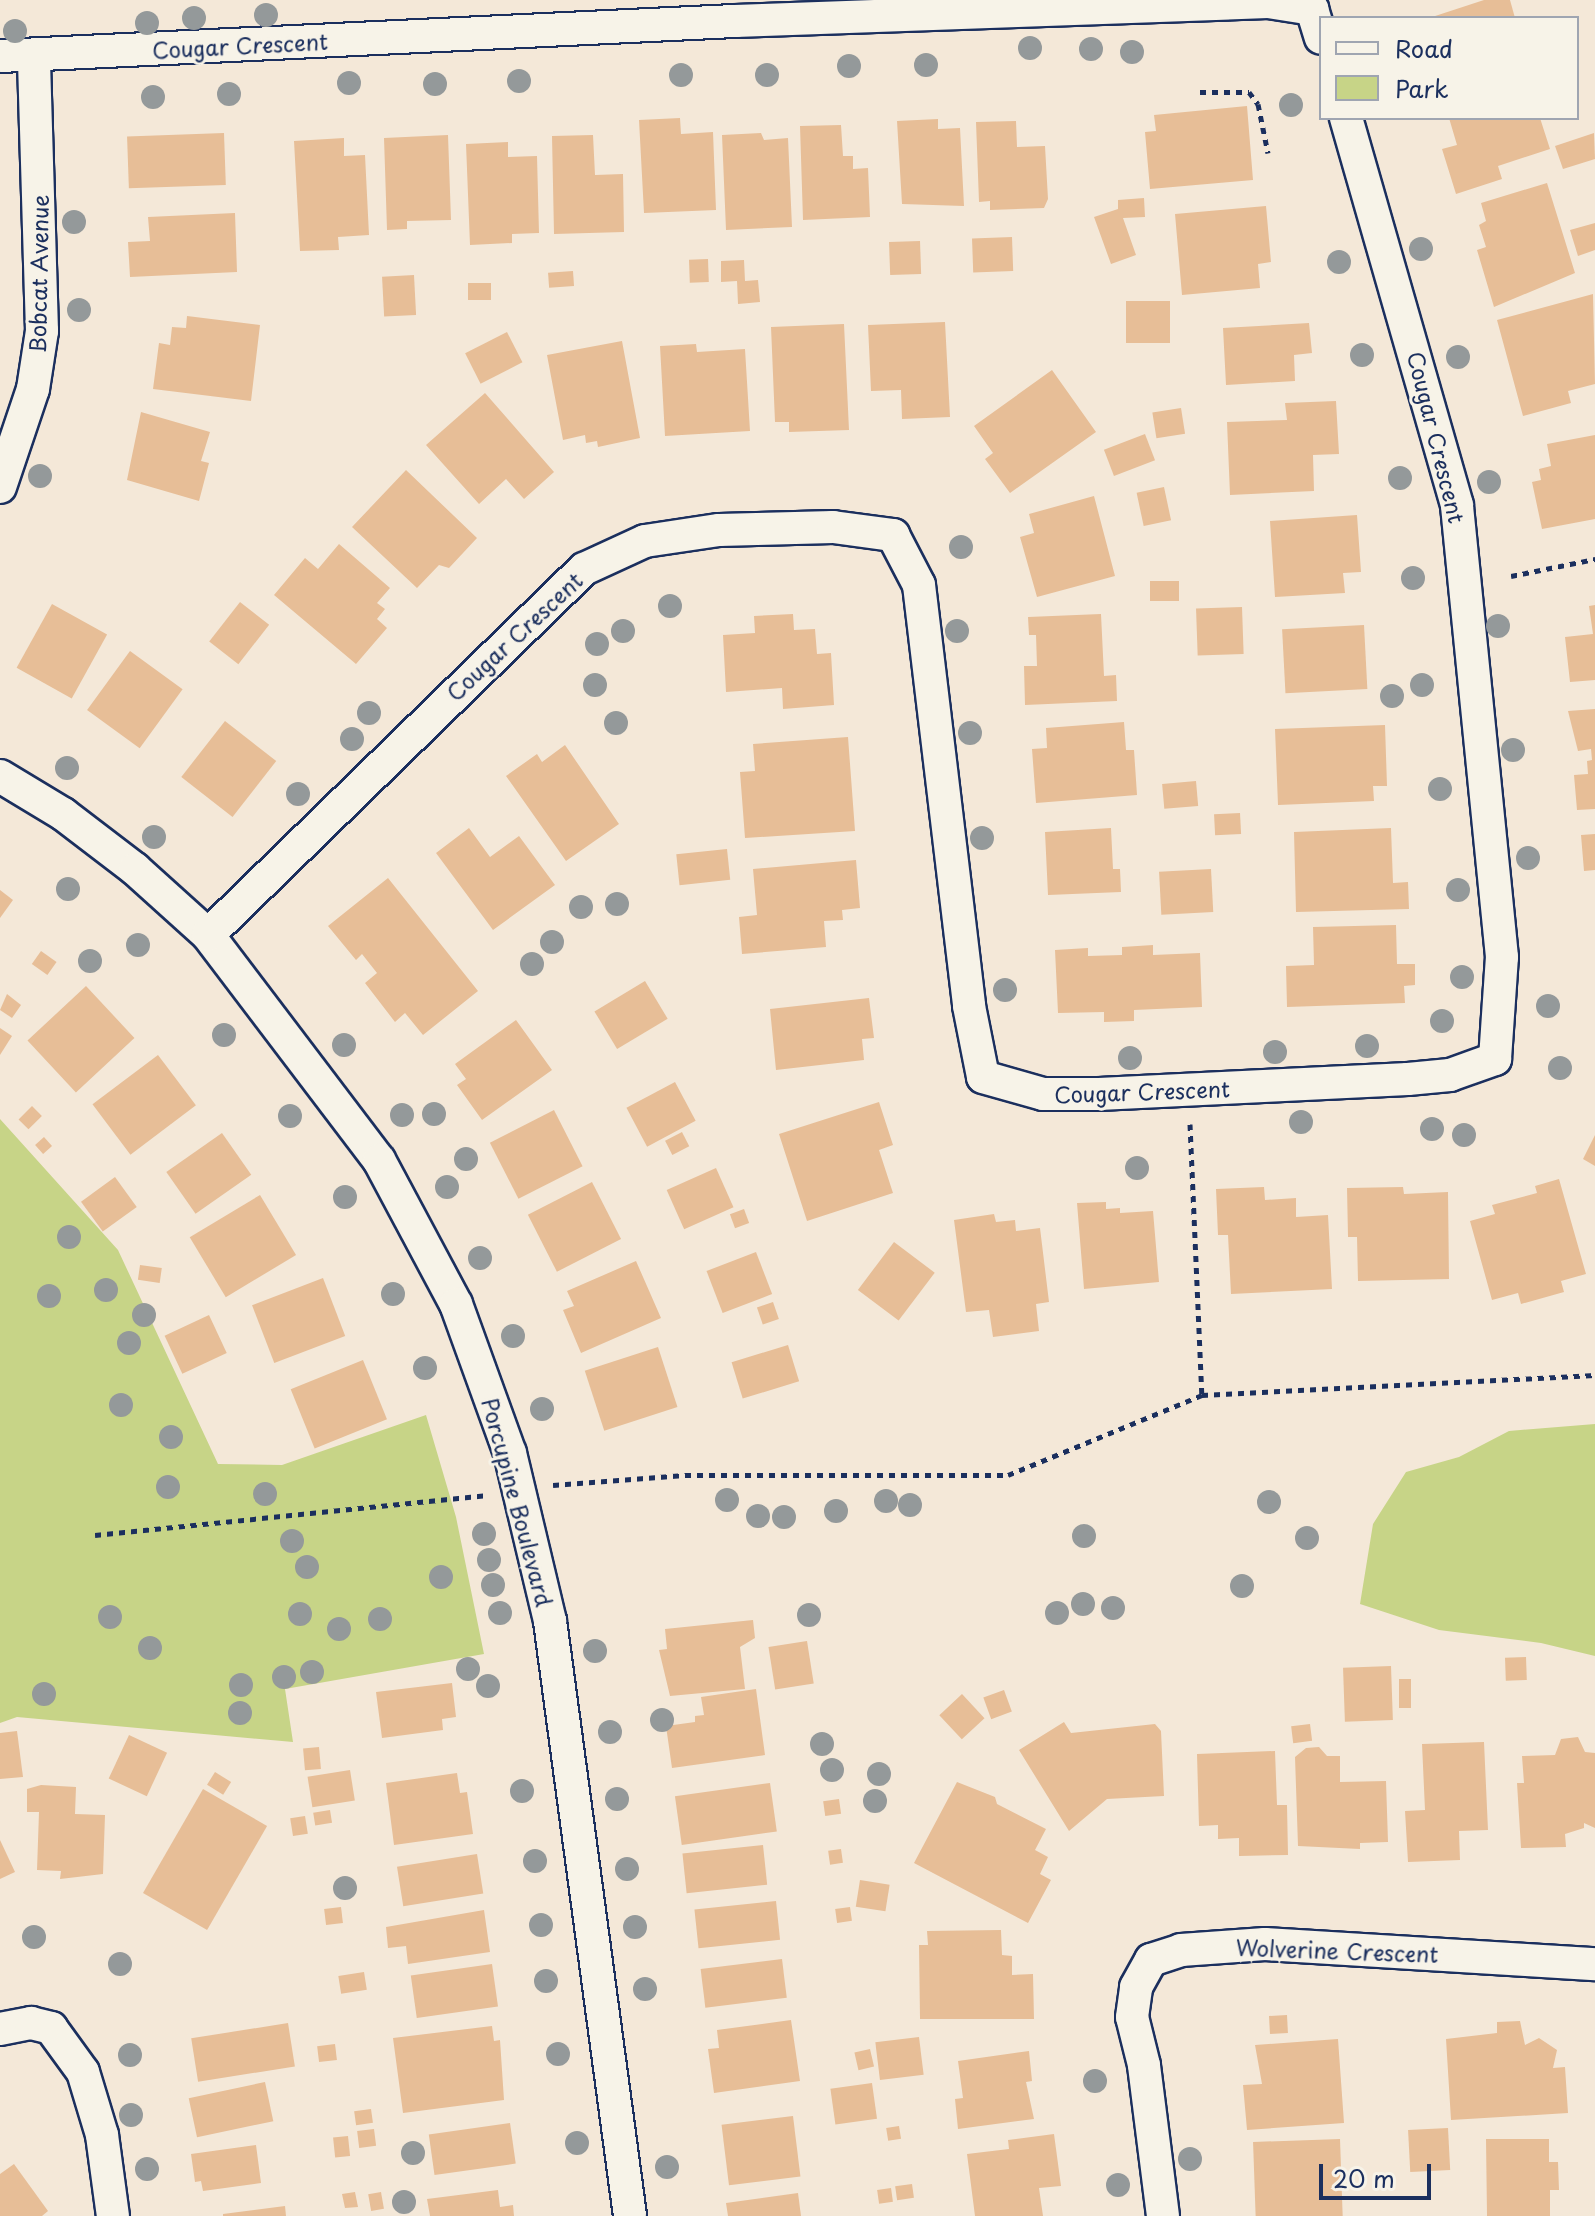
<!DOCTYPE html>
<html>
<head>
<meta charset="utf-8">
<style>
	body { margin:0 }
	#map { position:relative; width:1595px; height:2216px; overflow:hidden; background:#f4e8d8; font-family:"Playpen Sans",sans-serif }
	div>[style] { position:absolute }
	.green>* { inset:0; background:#c7d487 }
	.building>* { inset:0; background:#e7be97; transform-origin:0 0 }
	.path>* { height:5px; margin-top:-2.5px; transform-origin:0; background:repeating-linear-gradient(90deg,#1b2f5e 0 6px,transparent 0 12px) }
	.roads { filter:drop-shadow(2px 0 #1b2f5e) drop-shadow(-2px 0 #1b2f5e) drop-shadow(0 2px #1b2f5e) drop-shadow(0 -2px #1b2f5e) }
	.minor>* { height:32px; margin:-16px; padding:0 16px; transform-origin:16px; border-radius:16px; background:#f7f3e8 }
	.trees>* { width:24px; height:24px; margin:-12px; border-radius:50%; background:#94999a }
	span { translate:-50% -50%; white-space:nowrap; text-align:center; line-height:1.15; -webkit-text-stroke:6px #f7f3e8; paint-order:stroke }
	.street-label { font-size:22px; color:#1b2f5e }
	.legend { position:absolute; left:1319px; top:16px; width:260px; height:104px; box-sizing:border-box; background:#f7f3e8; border:2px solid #9fa5b1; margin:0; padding:10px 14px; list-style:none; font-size:24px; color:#1b2f5e }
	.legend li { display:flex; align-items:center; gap:16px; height:40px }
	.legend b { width:40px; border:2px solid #9fa5b1 }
	.scale { position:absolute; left:1319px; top:2164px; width:112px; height:36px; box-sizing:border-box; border:4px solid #1b2f5e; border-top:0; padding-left:10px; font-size:24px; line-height:28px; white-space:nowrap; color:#1b2f5e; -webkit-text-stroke:6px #f7f3e8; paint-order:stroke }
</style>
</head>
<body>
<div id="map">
	<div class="green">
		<i style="clip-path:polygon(0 1119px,118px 1250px,218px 1464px,282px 1465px,426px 1415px,456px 1517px,484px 1654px,285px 1689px,293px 1742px,17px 1717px,0 1723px)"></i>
		<i style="clip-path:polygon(1595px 1424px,1595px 1656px,1541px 1643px,1439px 1630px,1360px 1604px,1373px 1524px,1406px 1472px,1459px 1457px,1509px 1431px)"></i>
	</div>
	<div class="building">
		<i style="clip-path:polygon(1484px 0,1510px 0,1515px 18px,1429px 18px)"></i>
		<i style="clip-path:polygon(1247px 106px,1253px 180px,1150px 189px,1145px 132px,1156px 131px,1154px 115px)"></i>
		<i style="clip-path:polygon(680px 118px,681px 134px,713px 132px,716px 210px,644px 213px,639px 120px)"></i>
		<i style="clip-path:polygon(1449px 118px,1540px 118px,1550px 149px,1498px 166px,1502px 179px,1456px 194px,1442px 149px,1457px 145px)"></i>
		<i style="clip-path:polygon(938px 119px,938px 129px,960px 128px,964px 206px,902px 204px,897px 121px)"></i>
		<i style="clip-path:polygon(1016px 121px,1017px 147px,1045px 146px,1048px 199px,1044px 208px,990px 210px,990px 201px,979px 202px,976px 122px)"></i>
		<i style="clip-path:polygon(841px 125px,843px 156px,853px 156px,853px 169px,868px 168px,870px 217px,803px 220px,800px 126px)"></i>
		<i style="left:224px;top:133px;width:52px;height:97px;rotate:88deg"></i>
		<i style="clip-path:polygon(761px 133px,764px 140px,788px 138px,792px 227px,726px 230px,722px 135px)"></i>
		<i style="clip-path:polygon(1594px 133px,1595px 159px,1563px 169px,1555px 146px)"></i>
		<i style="clip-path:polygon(448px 135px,451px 220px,407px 221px,407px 229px,387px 230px,384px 138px)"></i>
		<i style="clip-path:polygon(593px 135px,595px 175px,623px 174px,624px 232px,554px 234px,552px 136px)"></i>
		<i style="clip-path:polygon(344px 138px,344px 156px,365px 155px,369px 235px,338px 237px,339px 250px,300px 251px,294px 141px)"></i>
		<i style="clip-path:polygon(508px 142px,508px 157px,537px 156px,539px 233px,512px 234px,512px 243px,470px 245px,466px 144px)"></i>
		<i style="clip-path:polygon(1547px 183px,1575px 273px,1494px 307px,1477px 250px,1486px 247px,1479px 225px,1486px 221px,1481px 203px)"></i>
		<i style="clip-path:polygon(1144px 198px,1145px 217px,1123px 218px,1136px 255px,1111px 264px,1094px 217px,1118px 209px,1118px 200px)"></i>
		<i style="clip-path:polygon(1266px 206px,1271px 262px,1258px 264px,1260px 288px,1182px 295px,1175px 214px)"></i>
		<i style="clip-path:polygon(235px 213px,237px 272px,130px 277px,128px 242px,150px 241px,148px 217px)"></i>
		<i style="clip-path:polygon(1595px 223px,1595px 250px,1578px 256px,1570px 230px)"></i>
		<i style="left:1012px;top:237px;width:34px;height:40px;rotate:88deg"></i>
		<i style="left:920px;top:241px;width:33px;height:31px;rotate:88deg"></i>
		<i style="left:708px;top:259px;width:23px;height:19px;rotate:88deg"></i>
		<i style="clip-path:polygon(744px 260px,745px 281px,758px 280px,760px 302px,738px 304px,737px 281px,721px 282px,721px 261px)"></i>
		<i style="left:573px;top:271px;width:15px;height:25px;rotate:86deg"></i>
		<i style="left:414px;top:275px;width:40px;height:32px;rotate:87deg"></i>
		<i style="left:491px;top:283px;width:17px;height:23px;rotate:90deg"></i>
		<i style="clip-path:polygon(1593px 294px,1595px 384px,1568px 391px,1571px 403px,1523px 416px,1497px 320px)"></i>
		<i style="left:1126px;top:301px;width:44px;height:42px"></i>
		<i style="clip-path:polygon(187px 316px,260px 325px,251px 401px,153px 389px,159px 343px,170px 345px,172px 327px,186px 328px)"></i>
		<i style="clip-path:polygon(945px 322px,950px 417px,902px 419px,901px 390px,871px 391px,868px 325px)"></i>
		<i style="clip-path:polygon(1309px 323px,1312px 353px,1294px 355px,1295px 381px,1226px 385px,1223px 328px)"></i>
		<i style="clip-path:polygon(844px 324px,849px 430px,789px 432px,789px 422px,775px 422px,771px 327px)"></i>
		<i style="left:507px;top:332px;width:34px;height:47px;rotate:63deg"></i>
		<i style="clip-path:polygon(622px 341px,640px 438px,598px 447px,597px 441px,586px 443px,585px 435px,563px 440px,547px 355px)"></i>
		<i style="clip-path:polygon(696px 344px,697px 352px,745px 349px,750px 431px,665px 436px,660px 346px)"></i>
		<i style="clip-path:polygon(1052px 370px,1096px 432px,1010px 493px,985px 459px,993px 453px,974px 426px)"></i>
		<i style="clip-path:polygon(485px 393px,554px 472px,524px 499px,506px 479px,479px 504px,426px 445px)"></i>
		<i style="clip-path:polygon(1336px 401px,1339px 454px,1313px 455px,1314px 491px,1230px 495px,1227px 422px,1287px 420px,1285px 403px)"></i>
		<i style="left:1181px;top:408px;width:26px;height:29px;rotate:81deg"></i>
		<i style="clip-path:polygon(141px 412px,210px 432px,201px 461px,209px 463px,199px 501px,127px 480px)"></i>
		<i style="left:1145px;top:434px;width:28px;height:44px;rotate:69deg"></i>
		<i style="clip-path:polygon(1595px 435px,1595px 519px,1542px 529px,1532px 482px,1541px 480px,1539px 469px,1551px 466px,1547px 444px)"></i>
		<i style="clip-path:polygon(406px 470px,477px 538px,449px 568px,439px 565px,417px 588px,352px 527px)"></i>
		<i style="left:1164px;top:487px;width:34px;height:28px;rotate:78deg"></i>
		<i style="clip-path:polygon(1094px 496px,1115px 576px,1037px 597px,1020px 537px,1034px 533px,1029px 514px)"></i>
		<i style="clip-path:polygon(1357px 515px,1361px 572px,1343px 573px,1345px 593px,1275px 597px,1270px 521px)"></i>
		<i style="clip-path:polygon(339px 544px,390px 588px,377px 603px,385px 609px,377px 619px,387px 628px,356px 664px,274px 595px,305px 558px,318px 569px)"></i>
		<i style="left:1179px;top:581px;width:20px;height:29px;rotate:90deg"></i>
		<i style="left:240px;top:602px;width:37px;height:50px;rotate:38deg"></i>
		<i style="left:52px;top:604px;width:63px;height:73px;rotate:29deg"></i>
		<i style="clip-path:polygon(1595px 605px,1595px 680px,1570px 682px,1565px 637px,1593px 634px,1589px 606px)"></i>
		<i style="left:1242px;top:607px;width:47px;height:46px;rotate:88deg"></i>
		<i style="clip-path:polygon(793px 614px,794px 630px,815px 629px,817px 654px,831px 653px,834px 705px,783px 709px,782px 688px,726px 692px,723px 635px,755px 633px,754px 616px)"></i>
		<i style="clip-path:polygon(1101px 614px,1104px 676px,1116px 675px,1117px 701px,1025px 705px,1024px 666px,1037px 666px,1036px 635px,1029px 635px,1028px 617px)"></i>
		<i style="left:1364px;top:625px;width:64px;height:82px;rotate:87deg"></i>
		<i style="left:130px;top:651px;width:65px;height:73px;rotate:36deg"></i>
		<i style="clip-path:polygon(1595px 709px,1595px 809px,1577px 810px,1574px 775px,1588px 774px,1587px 761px,1592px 760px,1591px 749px,1578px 751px,1568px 711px)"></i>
		<i style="left:225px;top:721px;width:65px;height:71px;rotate:38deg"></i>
		<i style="clip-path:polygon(1124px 722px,1126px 750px,1134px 750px,1137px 795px,1036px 803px,1032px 749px,1047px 748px,1046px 728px)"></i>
		<i style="clip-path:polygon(1385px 725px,1387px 786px,1373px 786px,1374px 801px,1278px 805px,1275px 729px)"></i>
		<i style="clip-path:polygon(848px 737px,855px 831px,745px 838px,740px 772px,755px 771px,753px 744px)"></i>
		<i style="clip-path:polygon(565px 745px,619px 824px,566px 861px,506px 776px,537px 754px,542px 762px)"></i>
		<i style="left:1196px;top:781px;width:25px;height:34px;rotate:85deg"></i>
		<i style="left:1240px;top:813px;width:21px;height:26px;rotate:87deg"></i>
		<i style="clip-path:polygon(469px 828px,490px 857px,519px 836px,555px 885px,493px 930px,436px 853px)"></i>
		<i style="clip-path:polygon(1111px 828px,1113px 869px,1120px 869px,1121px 892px,1048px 895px,1045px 832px)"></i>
		<i style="clip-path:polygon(1391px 828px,1393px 883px,1408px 882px,1409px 909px,1296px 912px,1294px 832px)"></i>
		<i style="clip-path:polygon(1595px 834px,1595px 870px,1584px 871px,1581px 835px)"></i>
		<i style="left:727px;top:849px;width:31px;height:51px;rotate:84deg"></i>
		<i style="clip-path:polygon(856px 860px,860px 908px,842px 910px,843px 920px,824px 921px,826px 947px,742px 954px,739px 917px,757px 915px,753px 869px)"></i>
		<i style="left:1211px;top:869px;width:43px;height:52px;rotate:87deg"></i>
		<i style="clip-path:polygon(388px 878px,478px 991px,423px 1035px,405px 1013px,395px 1022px,365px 983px,377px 973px,362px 954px,356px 960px,328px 926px)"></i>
		<i style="clip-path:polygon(0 890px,13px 900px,0 918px)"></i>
		<i style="clip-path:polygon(1396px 925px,1397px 964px,1415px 964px,1415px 985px,1404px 986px,1405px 1003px,1287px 1007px,1286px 966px,1314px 965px,1313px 927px)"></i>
		<i style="clip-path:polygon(1153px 945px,1153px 955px,1200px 953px,1202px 1007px,1134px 1010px,1134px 1021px,1104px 1022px,1104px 1012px,1058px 1013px,1055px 950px,1088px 948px,1088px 956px,1122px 955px,1122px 947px)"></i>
		<i style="left:41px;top:951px;width:19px;height:16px;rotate:35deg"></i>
		<i style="left:645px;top:981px;width:44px;height:59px;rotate:59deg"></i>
		<i style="left:86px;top:986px;width:71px;height:80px;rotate:47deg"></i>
		<i style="clip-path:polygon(7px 994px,21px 1005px,12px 1018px,0 1010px)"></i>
		<i style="clip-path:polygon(869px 998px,874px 1038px,862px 1039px,864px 1060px,776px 1070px,770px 1009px)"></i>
		<i style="clip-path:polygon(516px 1020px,552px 1070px,482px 1120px,457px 1085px,466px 1079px,455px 1064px)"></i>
		<i style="clip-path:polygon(0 1028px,12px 1036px,0 1055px)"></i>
		<i style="left:158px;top:1055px;width:63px;height:82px;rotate:53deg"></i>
		<i style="left:675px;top:1082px;width:44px;height:55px;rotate:62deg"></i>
		<i style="clip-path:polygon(879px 1102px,893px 1145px,879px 1150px,893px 1193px,807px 1221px,779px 1134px)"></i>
		<i style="left:32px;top:1106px;width:14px;height:19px;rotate:45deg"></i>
		<i style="left:554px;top:1110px;width:63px;height:72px;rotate:63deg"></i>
		<i style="left:682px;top:1132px;width:16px;height:19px;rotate:63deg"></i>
		<i style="left:222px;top:1133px;width:51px;height:68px;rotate:55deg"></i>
		<i style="clip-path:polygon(1595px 1135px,1595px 1166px,1583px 1159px)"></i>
		<i style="left:44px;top:1137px;width:12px;height:12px;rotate:48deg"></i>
		<i style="left:716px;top:1168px;width:43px;height:54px;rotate:66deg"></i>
		<i style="left:115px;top:1177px;width:37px;height:42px;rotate:54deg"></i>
		<i style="clip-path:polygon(1559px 1179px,1586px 1274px,1561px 1281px,1564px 1292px,1521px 1304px,1518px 1293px,1492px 1300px,1470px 1221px,1495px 1214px,1492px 1205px,1537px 1193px,1535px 1186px)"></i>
		<i style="left:592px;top:1182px;width:64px;height:72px;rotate:63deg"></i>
		<i style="clip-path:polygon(1264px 1187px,1265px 1200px,1296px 1198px,1296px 1217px,1328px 1215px,1332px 1289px,1231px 1294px,1228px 1235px,1218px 1235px,1216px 1189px)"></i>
		<i style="clip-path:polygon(1403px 1187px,1404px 1194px,1448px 1192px,1449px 1279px,1358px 1281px,1357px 1237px,1348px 1237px,1347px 1188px)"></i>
		<i style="left:260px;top:1195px;width:70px;height:82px;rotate:59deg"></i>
		<i style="clip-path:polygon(1106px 1202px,1106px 1209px,1120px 1208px,1120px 1213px,1153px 1211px,1159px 1282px,1084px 1289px,1077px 1203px)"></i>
		<i style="left:744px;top:1209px;width:15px;height:15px;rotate:70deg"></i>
		<i style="clip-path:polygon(994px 1214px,996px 1222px,1015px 1220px,1016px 1231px,1040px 1228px,1049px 1302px,1036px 1304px,1039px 1331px,993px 1337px,989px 1310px,966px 1312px,954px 1220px)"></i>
		<i style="left:894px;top:1242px;width:51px;height:60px;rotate:37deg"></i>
		<i style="left:756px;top:1252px;width:45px;height:53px;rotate:69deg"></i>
		<i style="clip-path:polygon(636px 1261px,661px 1318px,581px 1353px,563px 1310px,574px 1306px,567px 1291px)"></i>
		<i style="left:140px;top:1265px;width:22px;height:15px;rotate:8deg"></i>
		<i style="left:323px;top:1278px;width:62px;height:76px;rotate:69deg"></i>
		<i style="left:773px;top:1302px;width:18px;height:17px;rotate:71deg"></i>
		<i style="left:209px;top:1315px;width:42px;height:49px;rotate:65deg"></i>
		<i style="left:788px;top:1345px;width:38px;height:59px;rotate:73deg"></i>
		<i style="left:658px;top:1347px;width:63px;height:77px;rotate:72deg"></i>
		<i style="left:363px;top:1360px;width:64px;height:78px;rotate:68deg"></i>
		<i style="clip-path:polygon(753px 1620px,755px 1638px,740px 1647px,745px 1689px,670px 1696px,659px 1650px,667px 1649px,665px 1629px)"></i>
		<i style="left:807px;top:1641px;width:43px;height:39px;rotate:81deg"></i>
		<i style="left:1526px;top:1657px;width:23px;height:21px;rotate:88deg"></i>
		<i style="left:1391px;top:1666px;width:54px;height:48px;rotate:88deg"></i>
		<i style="left:1399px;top:1679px;width:12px;height:29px"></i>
		<i style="clip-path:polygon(452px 1683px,456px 1717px,442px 1719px,443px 1730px,382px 1738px,376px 1692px)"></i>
		<i style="clip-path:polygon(756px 1689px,765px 1755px,672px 1768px,666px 1726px,695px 1722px,695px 1716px,704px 1715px,701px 1697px)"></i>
		<i style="left:1004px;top:1690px;width:23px;height:22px;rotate:70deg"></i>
		<i style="left:962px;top:1694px;width:33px;height:31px;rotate:47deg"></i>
		<i style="clip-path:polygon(1064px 1722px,1071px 1733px,1155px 1724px,1161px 1731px,1164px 1796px,1107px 1799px,1069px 1831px,1019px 1750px)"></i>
		<i style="left:1310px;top:1724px;width:17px;height:19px;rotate:83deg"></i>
		<i style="clip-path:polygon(17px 1731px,23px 1777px,0 1779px,0 1733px)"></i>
		<i style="left:129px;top:1735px;width:42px;height:48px;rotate:25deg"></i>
		<i style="clip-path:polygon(1578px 1737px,1585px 1752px,1595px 1753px,1595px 1828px,1584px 1823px,1584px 1828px,1565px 1834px,1566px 1847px,1521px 1848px,1517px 1783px,1524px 1783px,1522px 1756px,1555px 1755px,1561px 1739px)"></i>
		<i style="clip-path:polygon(1484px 1742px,1488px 1830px,1459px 1831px,1460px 1860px,1408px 1862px,1405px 1811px,1425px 1810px,1422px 1744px)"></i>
		<i style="left:319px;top:1747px;width:22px;height:16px;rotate:85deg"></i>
		<i style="clip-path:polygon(1319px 1747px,1327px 1756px,1340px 1756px,1340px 1782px,1386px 1781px,1388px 1842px,1360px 1843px,1360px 1849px,1298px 1846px,1295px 1757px,1306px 1748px)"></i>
		<i style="clip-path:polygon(1275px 1751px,1277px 1805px,1287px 1805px,1288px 1855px,1239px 1856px,1239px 1838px,1218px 1839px,1218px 1825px,1199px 1826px,1197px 1754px)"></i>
		<i style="left:350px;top:1770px;width:31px;height:43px;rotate:81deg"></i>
		<i style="left:215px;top:1772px;width:19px;height:15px;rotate:32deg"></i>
		<i style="clip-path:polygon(457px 1773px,460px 1793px,467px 1792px,473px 1834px,394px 1845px,386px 1783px)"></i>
		<i style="clip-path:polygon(957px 1782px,995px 1797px,997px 1804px,1046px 1829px,1035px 1850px,1048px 1857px,1040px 1874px,1051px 1880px,1028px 1923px,914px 1863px)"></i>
		<i style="left:770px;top:1783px;width:49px;height:96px;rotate:82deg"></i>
		<i style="clip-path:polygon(41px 1785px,76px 1787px,75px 1814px,105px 1815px,103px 1874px,60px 1879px,61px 1871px,37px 1870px,39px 1812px,27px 1812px,27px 1789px)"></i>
		<i style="left:203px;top:1789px;width:74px;height:120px;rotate:30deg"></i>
		<i style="left:839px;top:1799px;width:15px;height:16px;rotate:82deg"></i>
		<i style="left:330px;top:1810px;width:13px;height:17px;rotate:81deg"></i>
		<i style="left:305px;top:1816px;width:18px;height:15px;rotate:81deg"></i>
		<i style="clip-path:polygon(0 1840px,15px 1872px,0 1879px)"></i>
		<i style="left:763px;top:1845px;width:40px;height:81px;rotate:84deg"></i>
		<i style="left:841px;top:1849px;width:14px;height:13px;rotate:82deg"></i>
		<i style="left:477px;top:1854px;width:40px;height:81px;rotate:81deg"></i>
		<i style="left:860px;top:1880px;width:30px;height:27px;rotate:9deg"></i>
		<i style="left:776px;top:1901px;width:39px;height:82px;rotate:84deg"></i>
		<i style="left:341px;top:1907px;width:16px;height:17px;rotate:83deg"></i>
		<i style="left:850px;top:1907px;width:14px;height:15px;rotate:82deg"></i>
		<i style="clip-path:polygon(484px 1910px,490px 1952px,408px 1964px,406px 1946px,388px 1948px,386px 1927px)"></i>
		<i style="clip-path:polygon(1001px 1930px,1002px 1955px,1012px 1956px,1012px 1975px,1033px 1974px,1034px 2019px,920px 2019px,919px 1945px,928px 1945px,927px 1931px)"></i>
		<i style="left:782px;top:1959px;width:39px;height:82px;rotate:83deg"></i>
		<i style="left:492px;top:1964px;width:43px;height:82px;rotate:82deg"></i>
		<i style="left:364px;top:1972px;width:18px;height:26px;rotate:81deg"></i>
		<i style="left:1287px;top:2015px;width:18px;height:18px;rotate:87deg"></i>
		<i style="clip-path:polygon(791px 2020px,800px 2081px,714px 2093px,708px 2049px,719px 2048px,717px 2030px)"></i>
		<i style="clip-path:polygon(1520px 2021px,1525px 2045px,1539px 2038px,1557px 2050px,1553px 2068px,1565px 2067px,1568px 2113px,1451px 2120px,1446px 2039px,1497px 2033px,1497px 2022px)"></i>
		<i style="left:288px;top:2023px;width:44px;height:98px;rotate:81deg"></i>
		<i style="clip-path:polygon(492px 2026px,494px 2041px,500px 2040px,504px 2100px,403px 2113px,393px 2038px)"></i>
		<i style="left:919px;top:2037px;width:38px;height:44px;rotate:83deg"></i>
		<i style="clip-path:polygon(1338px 2039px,1344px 2123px,1247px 2130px,1243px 2085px,1262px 2084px,1255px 2045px)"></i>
		<i style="left:335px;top:2044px;width:16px;height:18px;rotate:83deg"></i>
		<i style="left:870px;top:2049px;width:18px;height:16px;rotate:77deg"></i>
		<i style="clip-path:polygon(1029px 2051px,1032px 2081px,1026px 2082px,1034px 2119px,958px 2129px,955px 2099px,963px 2098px,958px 2061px)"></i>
		<i style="left:265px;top:2082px;width:40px;height:78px;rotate:78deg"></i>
		<i style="left:872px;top:2083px;width:36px;height:42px;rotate:82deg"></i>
		<i style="left:371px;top:2109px;width:14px;height:17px;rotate:82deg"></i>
		<i style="left:793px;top:2116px;width:61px;height:72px;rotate:83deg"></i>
		<i style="left:510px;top:2123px;width:41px;height:82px;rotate:82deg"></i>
		<i style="left:899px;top:2126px;width:13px;height:13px;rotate:81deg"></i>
		<i style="left:1448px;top:2128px;width:42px;height:40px;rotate:87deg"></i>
		<i style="left:374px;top:2129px;width:17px;height:17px;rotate:83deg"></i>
		<i style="clip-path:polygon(1054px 2134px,1061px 2186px,1039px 2188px,1043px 2216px,975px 2216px,967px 2154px,1009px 2149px,1008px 2140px)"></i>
		<i style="left:348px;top:2136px;width:20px;height:15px;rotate:84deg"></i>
		<i style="left:1340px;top:2139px;width:77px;height:87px;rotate:88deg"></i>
		<i style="clip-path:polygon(1486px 2139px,1549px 2139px,1549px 2162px,1558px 2162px,1559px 2190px,1550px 2190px,1550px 2216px,1487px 2216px)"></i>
		<i style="clip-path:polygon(256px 2145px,261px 2183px,203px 2191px,201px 2181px,195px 2182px,191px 2154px)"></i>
		<i style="clip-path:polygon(14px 2164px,48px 2211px,42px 2216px,0 2216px,0 2174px)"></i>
		<i style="left:912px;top:2184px;width:14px;height:17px;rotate:82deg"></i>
		<i style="left:891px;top:2188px;width:14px;height:14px;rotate:82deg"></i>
		<i style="clip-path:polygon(498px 2190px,500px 2207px,513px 2205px,514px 2216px,430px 2216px,427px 2199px)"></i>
		<i style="clip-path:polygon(355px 2192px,358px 2207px,345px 2208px,342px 2194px)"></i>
		<i style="left:381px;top:2192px;width:17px;height:13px;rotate:80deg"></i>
		<i style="clip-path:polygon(798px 2193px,801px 2216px,728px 2216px,726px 2203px)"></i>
		<i style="clip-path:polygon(285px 2206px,286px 2216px,223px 2216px,223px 2214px)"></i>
	</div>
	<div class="path">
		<i style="left:1200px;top:92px;width:49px"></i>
		<i style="left:1249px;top:92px;width:15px;rotate:53deg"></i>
		<i style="left:1258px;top:104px;width:50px;rotate:78.5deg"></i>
		<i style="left:1511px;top:576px;width:86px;rotate:-11.4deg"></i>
		<i style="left:1190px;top:1124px;width:271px;rotate:87.5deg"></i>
		<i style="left:553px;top:1485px;width:132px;rotate:-4.3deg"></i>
		<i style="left:685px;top:1475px;width:323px"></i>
		<i style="left:1008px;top:1475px;width:210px;rotate:-22.4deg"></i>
		<i style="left:1202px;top:1395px;width:394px;rotate:-2.9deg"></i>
		<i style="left:95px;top:1535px;width:395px;rotate:-5.8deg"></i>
	</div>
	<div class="roads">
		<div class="minor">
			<i style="left:0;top:56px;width:736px;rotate:-2.73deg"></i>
			<i style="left:735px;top:21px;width:533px;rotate:-2.04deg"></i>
			<i style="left:1268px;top:2px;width:45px;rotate:9deg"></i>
			<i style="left:1312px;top:9px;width:30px;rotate:73deg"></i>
			<i style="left:0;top:487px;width:103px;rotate:-71.4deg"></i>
			<i style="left:33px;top:389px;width:59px;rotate:-81.2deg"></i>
			<i style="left:42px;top:331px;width:275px;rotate:-91.7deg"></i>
			<i style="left:0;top:776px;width:74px;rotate:31.1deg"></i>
			<i style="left:63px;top:814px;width:91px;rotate:37.4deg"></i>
			<i style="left:135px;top:869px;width:98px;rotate:42.1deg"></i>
			<i style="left:208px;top:935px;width:283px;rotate:52.8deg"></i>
			<i style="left:379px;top:1160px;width:163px;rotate:61.9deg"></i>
			<i style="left:456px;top:1304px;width:158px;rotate:70.1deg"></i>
			<i style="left:510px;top:1453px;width:173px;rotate:76.6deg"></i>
			<i style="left:550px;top:1621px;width:600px;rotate:82.34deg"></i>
			<i style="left:208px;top:935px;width:525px;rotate:-44.23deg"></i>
			<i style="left:584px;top:569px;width:67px;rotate:-24.7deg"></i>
			<i style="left:645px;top:541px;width:75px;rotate:-8.5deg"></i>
			<i style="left:719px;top:530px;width:114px;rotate:-1.5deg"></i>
			<i style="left:833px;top:527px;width:61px;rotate:7.6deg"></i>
			<i style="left:893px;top:535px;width:56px;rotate:62.5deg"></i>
			<i style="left:919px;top:585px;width:424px;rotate:83.2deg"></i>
			<i style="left:969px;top:1006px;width:72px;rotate:78.8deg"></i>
			<i style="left:983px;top:1077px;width:62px;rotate:15.8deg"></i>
			<i style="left:1043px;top:1094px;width:56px"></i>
			<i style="left:1099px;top:1094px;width:309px;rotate:-2.8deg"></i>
			<i style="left:1408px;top:1079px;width:42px;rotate:-5.4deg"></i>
			<i style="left:1450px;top:1075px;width:48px;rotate:-19.6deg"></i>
			<i style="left:1495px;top:1059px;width:102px;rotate:-86.1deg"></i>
			<i style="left:1502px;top:957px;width:454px;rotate:-95.7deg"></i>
			<i style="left:1457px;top:505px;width:403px;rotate:-106deg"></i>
			<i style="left:0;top:2029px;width:32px;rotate:-11deg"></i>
			<i style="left:31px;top:2023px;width:21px;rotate:14deg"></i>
			<i style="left:51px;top:2028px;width:54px;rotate:54deg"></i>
			<i style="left:83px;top:2072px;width:66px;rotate:73.2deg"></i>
			<i style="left:102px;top:2135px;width:82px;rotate:82.3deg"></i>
			<i style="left:1163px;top:2216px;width:152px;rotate:-97.2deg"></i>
			<i style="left:1144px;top:2065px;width:49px;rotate:-104deg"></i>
			<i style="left:1132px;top:2017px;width:30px;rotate:-82deg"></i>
			<i style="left:1136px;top:1987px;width:31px;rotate:-61deg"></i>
			<i style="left:1151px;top:1960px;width:32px;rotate:-18deg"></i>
			<i style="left:1181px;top:1950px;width:84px;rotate:-4.1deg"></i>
			<i style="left:1265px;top:1944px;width:331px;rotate:3.5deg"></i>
		</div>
	</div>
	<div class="trees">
		<i style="left:266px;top:15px"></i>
		<i style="left:194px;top:18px"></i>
		<i style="left:147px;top:23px"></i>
		<i style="left:15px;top:31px"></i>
		<i style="left:1030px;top:48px"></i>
		<i style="left:1091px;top:49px"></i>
		<i style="left:1132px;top:52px"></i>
		<i style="left:926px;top:65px"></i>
		<i style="left:849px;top:66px"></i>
		<i style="left:681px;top:75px"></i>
		<i style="left:767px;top:75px"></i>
		<i style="left:519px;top:81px"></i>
		<i style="left:349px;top:83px"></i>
		<i style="left:435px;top:84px"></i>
		<i style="left:229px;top:94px"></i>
		<i style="left:153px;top:97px"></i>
		<i style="left:1291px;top:105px"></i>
		<i style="left:74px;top:222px"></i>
		<i style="left:1421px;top:249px"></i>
		<i style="left:1339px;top:262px"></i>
		<i style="left:79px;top:310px"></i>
		<i style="left:1362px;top:355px"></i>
		<i style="left:1458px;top:357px"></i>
		<i style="left:40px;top:476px"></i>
		<i style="left:1400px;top:478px"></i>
		<i style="left:1489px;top:482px"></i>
		<i style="left:961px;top:547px"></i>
		<i style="left:1413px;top:578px"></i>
		<i style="left:670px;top:606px"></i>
		<i style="left:1498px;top:626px"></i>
		<i style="left:623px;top:631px"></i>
		<i style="left:957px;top:631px"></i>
		<i style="left:597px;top:644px"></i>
		<i style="left:595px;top:685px"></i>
		<i style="left:1422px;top:685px"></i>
		<i style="left:1392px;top:696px"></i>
		<i style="left:369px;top:713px"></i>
		<i style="left:616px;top:723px"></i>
		<i style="left:970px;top:733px"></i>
		<i style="left:352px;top:739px"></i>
		<i style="left:1513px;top:750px"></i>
		<i style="left:67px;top:768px"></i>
		<i style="left:1440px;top:789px"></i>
		<i style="left:298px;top:794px"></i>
		<i style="left:154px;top:837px"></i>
		<i style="left:982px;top:838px"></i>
		<i style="left:1528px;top:858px"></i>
		<i style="left:68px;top:889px"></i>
		<i style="left:1458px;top:890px"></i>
		<i style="left:617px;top:904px"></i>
		<i style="left:581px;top:907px"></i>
		<i style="left:552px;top:942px"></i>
		<i style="left:138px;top:945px"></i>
		<i style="left:90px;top:961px"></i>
		<i style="left:532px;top:964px"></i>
		<i style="left:1462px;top:977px"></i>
		<i style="left:1005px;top:990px"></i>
		<i style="left:1548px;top:1006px"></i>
		<i style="left:1442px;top:1021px"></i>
		<i style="left:224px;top:1035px"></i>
		<i style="left:344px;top:1045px"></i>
		<i style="left:1367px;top:1046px"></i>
		<i style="left:1275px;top:1052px"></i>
		<i style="left:1130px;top:1058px"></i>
		<i style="left:1560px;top:1068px"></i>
		<i style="left:434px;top:1114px"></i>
		<i style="left:402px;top:1115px"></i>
		<i style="left:290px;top:1116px"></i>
		<i style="left:1301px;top:1122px"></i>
		<i style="left:1432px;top:1129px"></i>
		<i style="left:1464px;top:1135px"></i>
		<i style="left:466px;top:1159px"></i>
		<i style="left:1137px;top:1168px"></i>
		<i style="left:447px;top:1187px"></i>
		<i style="left:345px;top:1197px"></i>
		<i style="left:69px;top:1237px"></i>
		<i style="left:480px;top:1258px"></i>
		<i style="left:106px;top:1290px"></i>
		<i style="left:393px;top:1294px"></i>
		<i style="left:49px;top:1296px"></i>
		<i style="left:144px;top:1315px"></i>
		<i style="left:513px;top:1336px"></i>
		<i style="left:129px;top:1343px"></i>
		<i style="left:425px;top:1368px"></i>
		<i style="left:121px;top:1405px"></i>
		<i style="left:542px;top:1409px"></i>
		<i style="left:171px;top:1437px"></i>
		<i style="left:168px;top:1487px"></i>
		<i style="left:265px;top:1494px"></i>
		<i style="left:727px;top:1500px"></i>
		<i style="left:886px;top:1501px"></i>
		<i style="left:1269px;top:1502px"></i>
		<i style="left:910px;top:1505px"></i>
		<i style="left:836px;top:1511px"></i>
		<i style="left:758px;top:1516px"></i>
		<i style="left:784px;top:1517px"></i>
		<i style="left:484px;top:1534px"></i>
		<i style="left:1084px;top:1536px"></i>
		<i style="left:1307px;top:1538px"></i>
		<i style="left:292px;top:1541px"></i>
		<i style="left:489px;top:1560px"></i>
		<i style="left:307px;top:1567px"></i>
		<i style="left:441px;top:1577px"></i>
		<i style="left:493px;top:1585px"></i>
		<i style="left:1242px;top:1586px"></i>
		<i style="left:1083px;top:1604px"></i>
		<i style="left:1113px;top:1608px"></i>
		<i style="left:500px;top:1613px"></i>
		<i style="left:1057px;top:1613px"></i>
		<i style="left:300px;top:1614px"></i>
		<i style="left:809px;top:1615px"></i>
		<i style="left:110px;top:1617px"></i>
		<i style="left:380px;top:1619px"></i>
		<i style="left:339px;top:1629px"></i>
		<i style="left:150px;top:1648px"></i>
		<i style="left:595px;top:1651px"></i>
		<i style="left:468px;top:1669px"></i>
		<i style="left:312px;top:1672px"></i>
		<i style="left:284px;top:1677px"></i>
		<i style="left:241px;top:1685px"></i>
		<i style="left:488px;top:1686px"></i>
		<i style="left:44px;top:1694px"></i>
		<i style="left:240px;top:1713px"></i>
		<i style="left:662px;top:1720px"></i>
		<i style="left:610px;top:1732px"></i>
		<i style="left:822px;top:1744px"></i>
		<i style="left:832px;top:1770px"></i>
		<i style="left:879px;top:1774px"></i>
		<i style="left:522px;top:1791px"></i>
		<i style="left:617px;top:1799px"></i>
		<i style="left:875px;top:1801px"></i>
		<i style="left:535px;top:1861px"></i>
		<i style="left:627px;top:1869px"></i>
		<i style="left:345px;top:1888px"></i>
		<i style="left:541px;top:1925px"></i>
		<i style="left:635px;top:1927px"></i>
		<i style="left:34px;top:1937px"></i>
		<i style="left:120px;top:1964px"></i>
		<i style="left:546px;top:1981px"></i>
		<i style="left:645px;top:1989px"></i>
		<i style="left:558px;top:2054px"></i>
		<i style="left:130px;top:2055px"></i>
		<i style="left:1095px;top:2081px"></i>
		<i style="left:131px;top:2115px"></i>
		<i style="left:577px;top:2143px"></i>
		<i style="left:413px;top:2153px"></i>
		<i style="left:1190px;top:2159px"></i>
		<i style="left:667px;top:2167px"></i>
		<i style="left:147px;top:2169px"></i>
		<i style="left:1118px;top:2185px"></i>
		<i style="left:404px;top:2202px"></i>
	</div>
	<div class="street-label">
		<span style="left:240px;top:45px;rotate:-3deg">Cougar Crescent</span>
		<span style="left:38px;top:274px;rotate:-89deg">Bobcat Avenue</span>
		<span style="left:1437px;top:437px;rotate:76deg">Cougar Crescent</span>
		<span style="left:514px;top:636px;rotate:-43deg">Cougar Crescent</span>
		<span style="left:1142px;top:1091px;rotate:-2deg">Cougar Crescent</span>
		<span style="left:518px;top:1502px;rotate:75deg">Porcupine Boulevard</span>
		<span style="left:1337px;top:1950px;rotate:2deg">Wolverine Crescent</span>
	</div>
	<ul class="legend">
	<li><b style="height:10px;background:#f7f3e8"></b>Road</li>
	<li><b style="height:22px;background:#c7d487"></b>Park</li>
	</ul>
	<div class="scale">20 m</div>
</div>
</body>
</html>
